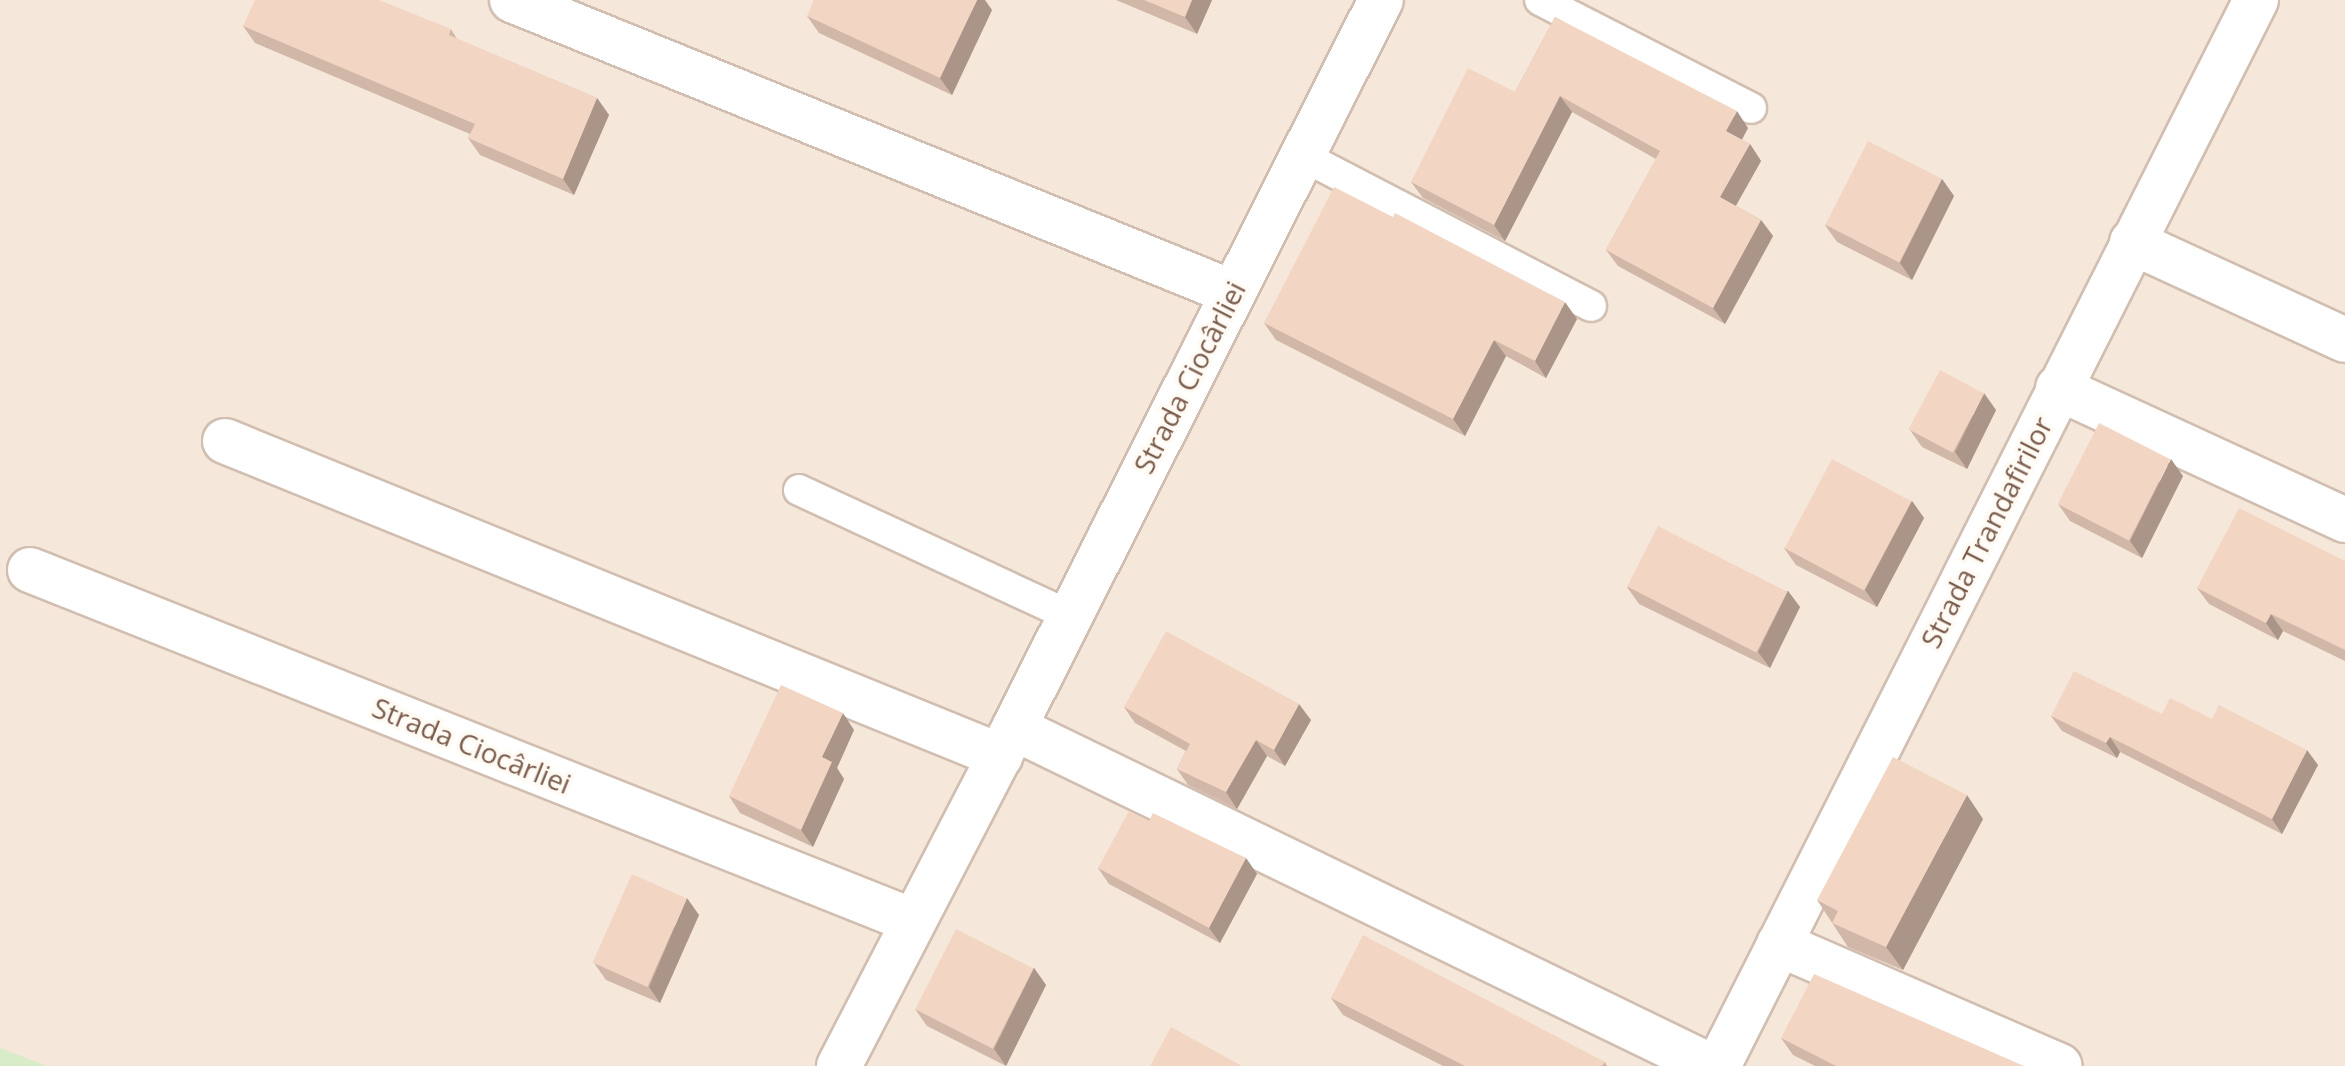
<!DOCTYPE html>
<html>
<head>
<meta charset="utf-8">
<style>
	body { margin:0 }
	#map { position:relative; width:2345px; height:1066px; overflow:hidden; background:#fdf6ec; font-family:"Open Sans",sans-serif }
	div>[style] { position:absolute }
	.residential>* { inset:0; background:#f5e8da; transform-origin:0 0 }
	.green>* { inset:0; background:#d8ecc9 }
	.roads { filter:drop-shadow(2px 0 #d1beb0) drop-shadow(-2px 0 #d1beb0) drop-shadow(0 2px #d1beb0) drop-shadow(0 -2px #d1beb0) }
	.lane>* { height:30px; margin:-15px; padding:0 15px; transform-origin:15px; border-radius:15px; background:#fff }
	.street>* { height:44px; margin:-22px; padding:0 22px; transform-origin:22px; border-radius:22px; background:#fff }
	.secondary>* { height:44px; margin:-22px; padding:0 22px; transform-origin:22px; border-radius:22px; background:#fff }
	.wall>* { inset:0; background:#d1b7a8 }
	.shaded-wall>* { inset:0; background:#aa9588 }
	.building>* { inset:0; background:#f3d5c3; transform-origin:0 0 }
	span { translate:-50% -50%; white-space:nowrap; text-align:center; line-height:1.15; -webkit-text-stroke:7px #fffaf3; paint-order:stroke }
	.street-label { font-size:28px; color:#7a5c4d }
</style>
</head>
<body>
<div id="map">
	<div class="residential">
		<i style="left:0;top:0;width:2345px;height:1066px"></i>
	</div>
	<div class="green">
		<i style="clip-path:polygon(0 1048px,47px 1066px,0 1066px)"></i>
	</div>
	<div class="roads">
		<div class="lane">
			<i style="left:1540px;top:0;width:237px;rotate:27.1deg"></i>
			<i style="left:1301px;top:155px;width:327px;rotate:27.5deg"></i>
			<i style="left:799px;top:490px;width:299px;rotate:24.9deg"></i>
		</div>
		<div class="street">
			<i style="left:512px;top:0;width:776px;rotate:22.1deg"></i>
			<i style="left:2132px;top:242px;width:234px;rotate:24.7deg"></i>
			<i style="left:2058px;top:388px;width:316px;rotate:24.7deg"></i>
			<i style="left:225px;top:441px;width:837px;rotate:22.12deg"></i>
			<i style="left:30px;top:570px;width:950px;rotate:21.68deg"></i>
			<i style="left:1014px;top:728px;width:774px;rotate:25.9deg"></i>
			<i style="left:1779px;top:944px;width:306px;rotate:23.5deg"></i>
			<i style="left:1718px;top:1066px;width:1194px;rotate:-63.22deg"></i>
		</div>
		<div class="secondary">
			<i style="left:839px;top:1066px;width:381px;rotate:-62.6deg"></i>
			<i style="left:1014px;top:728px;width:815px;rotate:-63.25deg"></i>
		</div>
	</div>
	<div class="wall">
		<i style="clip-path:polygon(1116px 0,1212px 0,1197px 34px)"></i>
		<i style="clip-path:polygon(992px 10px,952px 95px,819px 33px,807px 16px)"></i>
		<i style="clip-path:polygon(1555px 17px,1748px 128px,1742px 140px,1750px 144px,1761px 161px,1736px 206px,1761px 220px,1773px 236px,1725px 324px,1618px 266px,1606px 250px,1656px 159px,1572px 112px,1505px 241px,1423px 198px,1411px 182px,1515px 92px)"></i>
		<i style="clip-path:polygon(243px 26px,451px 29px,457px 39px,597px 98px,609px 115px,574px 195px,480px 155px,468px 138px,470px 134px,255px 43px)"></i>
		<i style="clip-path:polygon(1942px 179px,1954px 196px,1912px 280px,1837px 242px,1825px 225px)"></i>
		<i style="clip-path:polygon(1577px 319px,1546px 378px,1506px 356px,1465px 436px,1276px 340px,1264px 323px)"></i>
		<i style="clip-path:polygon(1996px 410px,1967px 469px,1922px 447px,1910px 430px)"></i>
		<i style="clip-path:polygon(2183px 476px,2142px 558px,2070px 521px,2058px 504px)"></i>
		<i style="clip-path:polygon(1912px 501px,1924px 518px,1877px 607px,1796px 565px,1784px 548px)"></i>
		<i style="clip-path:polygon(2345px 561px,2345px 661px,2283px 631px,2278px 640px,2209px 604px,2197px 588px)"></i>
		<i style="clip-path:polygon(1627px 587px,1788px 591px,1800px 607px,1770px 668px,1639px 604px)"></i>
		<i style="clip-path:polygon(1124px 707px,1311px 720px,1285px 766px,1267px 756px,1237px 809px,1188px 785px,1177px 769px,1186px 751px,1135px 723px)"></i>
		<i style="clip-path:polygon(2162px 714px,2212px 719px,2318px 765px,2282px 834px,2120px 752px,2117px 758px,2062px 731px,2051px 716px)"></i>
		<i style="clip-path:polygon(854px 730px,837px 768px,844px 779px,813px 847px,740px 813px,729px 796px)"></i>
		<i style="clip-path:polygon(1983px 819px,1903px 970px,1848px 947px,1817px 900px)"></i>
		<i style="clip-path:polygon(1149px 821px,1246px 858px,1257px 874px,1220px 943px,1109px 884px,1098px 868px)"></i>
		<i style="clip-path:polygon(699px 915px,660px 1003px,606px 980px,594px 963px)"></i>
		<i style="clip-path:polygon(1034px 968px,1046px 985px,1006px 1066px,927px 1026px,915px 1009px)"></i>
		<i style="clip-path:polygon(1331px 998px,1605px 1062px,1607px 1066px,1443px 1066px,1343px 1015px)"></i>
		<i style="clip-path:polygon(1781px 1038px,2024px 1066px,1815px 1066px,1793px 1055px)"></i>
	</div>
	<div class="shaded-wall">
		<i style="clip-path:polygon(977px 0,985px 0,992px 10px,952px 95px,940px 78px)"></i>
		<i style="clip-path:polygon(1192px 0,1212px 0,1197px 34px,1185px 17px)"></i>
		<i style="clip-path:polygon(1560px 96px,1572px 112px,1505px 241px,1494px 225px)"></i>
		<i style="clip-path:polygon(597px 98px,609px 115px,574px 195px,563px 179px)"></i>
		<i style="clip-path:polygon(1737px 111px,1748px 128px,1737px 148px,1726px 131px)"></i>
		<i style="clip-path:polygon(1750px 144px,1761px 161px,1731px 214px,1720px 197px)"></i>
		<i style="clip-path:polygon(1942px 179px,1954px 196px,1912px 280px,1900px 263px)"></i>
		<i style="clip-path:polygon(1761px 220px,1773px 236px,1725px 324px,1713px 308px)"></i>
		<i style="clip-path:polygon(1565px 302px,1577px 319px,1546px 378px,1535px 361px)"></i>
		<i style="clip-path:polygon(1494px 340px,1506px 356px,1465px 436px,1453px 419px)"></i>
		<i style="clip-path:polygon(1984px 393px,1996px 410px,1967px 469px,1955px 452px)"></i>
		<i style="clip-path:polygon(2171px 459px,2183px 476px,2142px 558px,2130px 541px)"></i>
		<i style="clip-path:polygon(1912px 501px,1924px 518px,1877px 607px,1865px 590px)"></i>
		<i style="clip-path:polygon(1788px 591px,1800px 607px,1770px 668px,1758px 652px)"></i>
		<i style="clip-path:polygon(2271px 614px,2283px 631px,2278px 640px,2266px 623px)"></i>
		<i style="clip-path:polygon(1299px 704px,1311px 720px,1285px 766px,1274px 750px)"></i>
		<i style="clip-path:polygon(843px 713px,854px 730px,837px 768px,844px 779px,813px 847px,801px 830px,822px 757px)"></i>
		<i style="clip-path:polygon(2110px 737px,2120px 752px,2117px 758px,2106px 743px)"></i>
		<i style="clip-path:polygon(1256px 740px,1267px 756px,1237px 809px,1226px 792px)"></i>
		<i style="clip-path:polygon(2307px 750px,2318px 765px,2282px 834px,2272px 819px)"></i>
		<i style="clip-path:polygon(1967px 795px,1983px 819px,1903px 970px,1886px 947px)"></i>
		<i style="clip-path:polygon(1246px 858px,1257px 874px,1220px 943px,1209px 928px)"></i>
		<i style="clip-path:polygon(687px 898px,699px 915px,660px 1003px,649px 987px)"></i>
		<i style="clip-path:polygon(1034px 968px,1046px 985px,1006px 1066px,994px 1049px)"></i>
	</div>
	<div class="building">
		<i style="clip-path:polygon(255px 0,379px 0,451px 29px,449px 35px,597px 98px,563px 179px,468px 138px,475px 124px,243px 26px)"></i>
		<i style="clip-path:polygon(814px 0,977px 0,940px 78px,807px 16px)"></i>
		<i style="clip-path:polygon(1144px 0,1192px 0,1185px 17px)"></i>
		<i style="clip-path:polygon(1555px 17px,1737px 111px,1726px 131px,1750px 144px,1720px 197px,1761px 220px,1713px 308px,1606px 250px,1660px 151px,1560px 96px,1494px 225px,1411px 182px,1468px 68px,1515px 92px)"></i>
		<i style="left:1868px;top:141px;width:83px;height:94px;rotate:27deg"></i>
		<i style="clip-path:polygon(1334px 187px,1393px 217px,1395px 213px,1565px 302px,1535px 361px,1494px 340px,1453px 419px,1264px 323px)"></i>
		<i style="left:1940px;top:370px;width:50px;height:67px;rotate:28deg"></i>
		<i style="left:2099px;top:423px;width:80px;height:91px;rotate:27deg"></i>
		<i style="left:1832px;top:459px;width:90px;height:101px;rotate:28deg"></i>
		<i style="clip-path:polygon(2239px 508px,2345px 561px,2345px 650px,2271px 614px,2266px 623px,2197px 588px)"></i>
		<i style="left:1658px;top:526px;width:145px;height:68px;rotate:27deg"></i>
		<i style="clip-path:polygon(1166px 631px,1299px 704px,1274px 750px,1256px 740px,1226px 792px,1177px 769px,1190px 744px,1124px 707px)"></i>
		<i style="clip-path:polygon(2074px 671px,2162px 714px,2170px 698px,2212px 719px,2219px 705px,2307px 750px,2272px 819px,2110px 737px,2106px 743px,2051px 716px)"></i>
		<i style="clip-path:polygon(781px 685px,843px 713px,822px 757px,832px 762px,801px 830px,729px 796px)"></i>
		<i style="clip-path:polygon(1893px 757px,1967px 795px,1886px 947px,1832px 923px,1838px 911px,1817px 900px)"></i>
		<i style="clip-path:polygon(1129px 811px,1149px 821px,1153px 813px,1246px 858px,1209px 928px,1098px 868px)"></i>
		<i style="left:632px;top:874px;width:60px;height:97px;rotate:24deg"></i>
		<i style="left:956px;top:929px;width:87px;height:90px;rotate:27deg"></i>
		<i style="clip-path:polygon(1363px 935px,1605px 1062px,1602px 1066px,1465px 1066px,1331px 998px)"></i>
		<i style="clip-path:polygon(1814px 974px,2024px 1066px,1836px 1066px,1781px 1038px)"></i>
		<i style="clip-path:polygon(1171px 1027px,1242px 1066px,1150px 1066px)"></i>
	</div>
	<div class="street-label">
		<span style="left:1189px;top:377px;rotate:-63deg">Strada Ciocârliei</span>
		<span style="left:1986px;top:532px;rotate:-63deg">Strada Trandafirilor</span>
		<span style="left:472px;top:745px;rotate:22deg">Strada Ciocârliei</span>
	</div>
</div>
</body>
</html>
